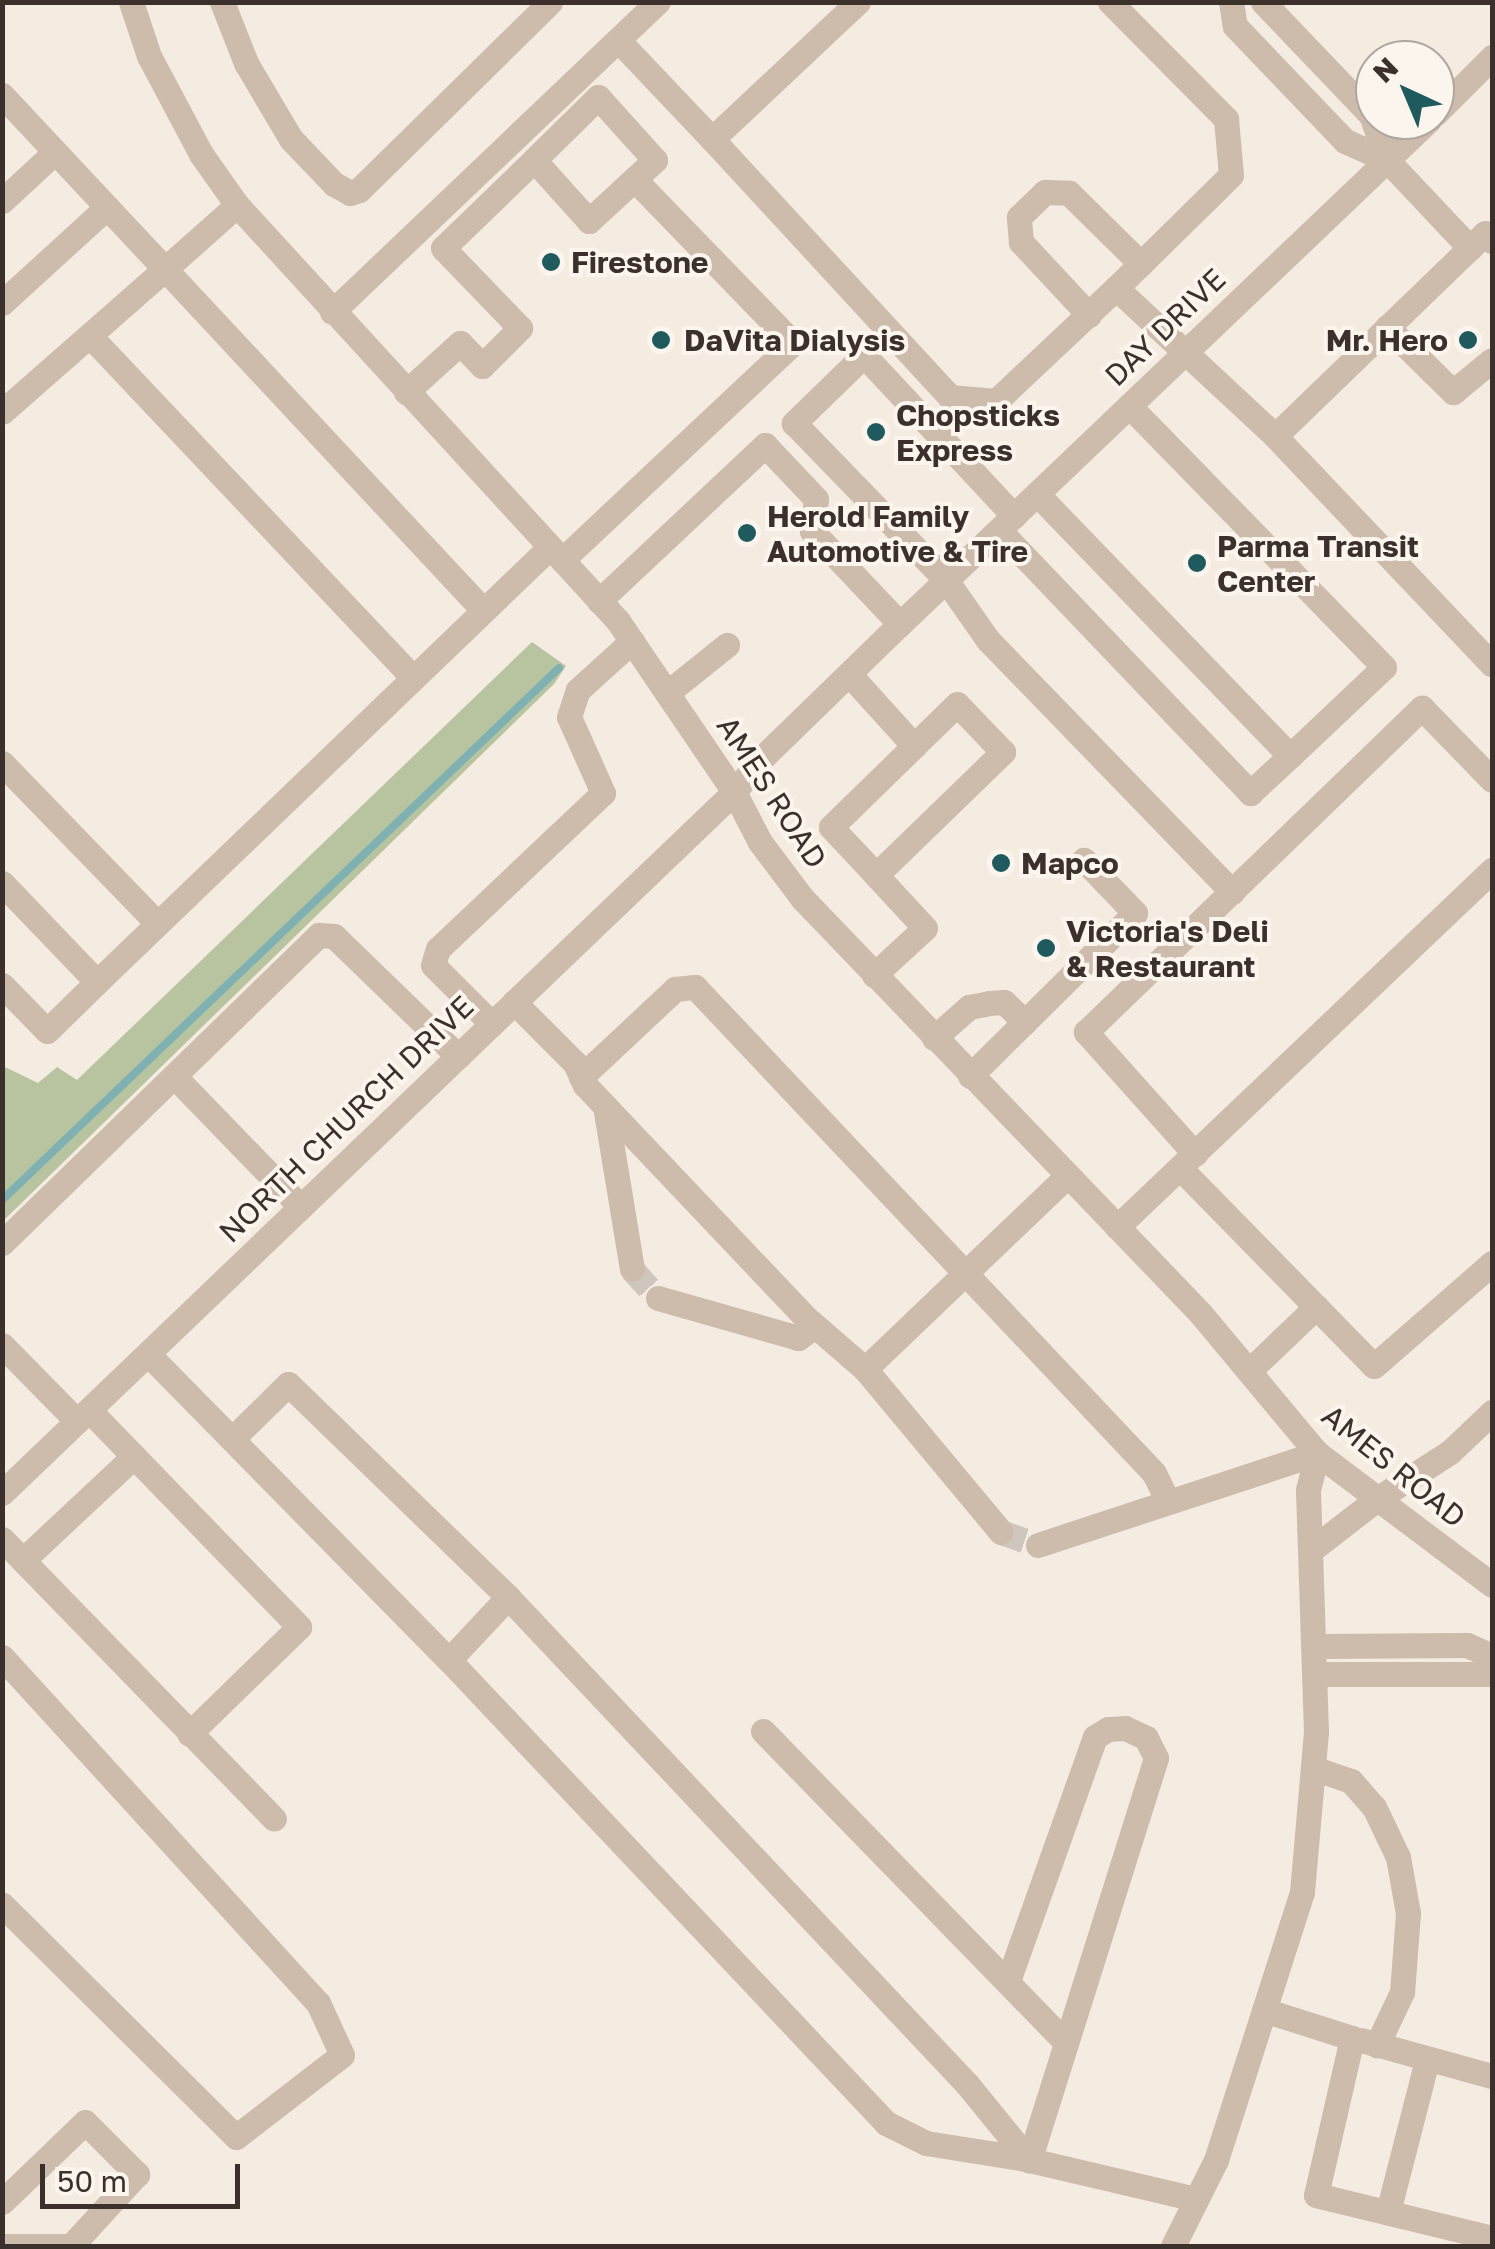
<!DOCTYPE html>
<html>
<head>
<meta charset="utf-8">
<style>
	body { margin:0 }
	#map { position:relative; width:1495px; height:2249px; overflow:hidden; background:#f4ebe1; font-family:"Golos Text",sans-serif }
	div>[style] { position:absolute }
	.green>* { inset:0; background:#b8c4a0 }
	.stream>* { height:8px; margin:-4px; padding:0 4px; transform-origin:4px; border-radius:4px; background:#7fb0b2 }
	.minor-tunnel>* { height:25px; margin-top:-12.5px; transform-origin:0; background:repeating-linear-gradient(90deg,#cfc6bd 0 25px,transparent 0 37px) }
	.minor>* { height:25px; margin:-12.5px; padding:0 12.5px; transform-origin:12.5px; border-radius:12.5px; background:#cdbbac }
	.dots>* { width:28px; height:28px; translate:-50% -50%; box-sizing:border-box; border:5px solid #fbf5ee; border-radius:50% }
	span { translate:-50% -50%; white-space:nowrap; text-align:center; line-height:1.15; -webkit-text-stroke:8px #fbf5ee; paint-order:stroke }
	.poi-label { font-size:30px; color:#3b302b; font-weight:700 }
	.left { translate:0 -50%; text-align:left }
	.right { translate:-100% -50%; text-align:right }
	.street-label { font-size:30px; color:#3b302b }
	.frame { position:absolute; inset:0; border:5px solid #3b302b; pointer-events:none }
	.north { position:absolute; left:1355px; top:40px; width:100px; height:100px; box-sizing:border-box; background:#fbf5ee; border:2px solid #aea6a0; border-radius:50%; rotate:316deg; font-size:28px; font-weight:700; line-height:40px; text-align:center; color:#3b302b }
	.north::after { content:''; display:block; margin:auto; width:35px; height:45px; background:#1f5a5e; clip-path:polygon(50% 0,100% 100%,50% 72%,0 100%) }
	.scale { position:absolute; left:40px; top:2164px; width:200px; height:45px; box-sizing:border-box; border:5px solid #3b302b; border-top:0; padding-left:12px; font-size:30px; line-height:35px; white-space:nowrap; color:#3b302b; -webkit-text-stroke:8px #fbf5ee; paint-order:stroke }
</style>
</head>
<body>
<div id="map">
	<div class="green">
		<i style="clip-path:polygon(532px 642px,566px 666px,554px 684px,3px 1221px,3px 1066px,38px 1083px,57px 1067px,77px 1080px)"></i>
	</div>
	<div class="stream">
		<i style="left:2px;top:1200px;width:770px;rotate:-43.68deg"></i>
	</div>
	<div class="minor-tunnel">
		<i style="left:632px;top:1269px;width:39px;rotate:48deg"></i>
		<i style="left:1001px;top:1532px;width:39px;rotate:19deg"></i>
	</div>
	<div class="minor">
		<i style="left:131px;top:2px;width:57px;rotate:71.6deg"></i>
		<i style="left:149px;top:56px;width:111px;rotate:62deg"></i>
		<i style="left:201px;top:154px;width:62px;rotate:54.8deg"></i>
		<i style="left:237px;top:205px;width:564px;rotate:47.51deg"></i>
		<i style="left:618px;top:621px;width:207px;rotate:55.8deg"></i>
		<i style="left:734px;top:792px;width:56px;rotate:62.5deg"></i>
		<i style="left:760px;top:842px;width:70px;rotate:53.1deg"></i>
		<i style="left:802px;top:898px;width:576px;rotate:46.19deg"></i>
		<i style="left:1201px;top:1314px;width:181px;rotate:50.2deg"></i>
		<i style="left:1317px;top:1453px;width:219px;rotate:37deg"></i>
		<i style="left:222px;top:2px;width:66px;rotate:68.5deg"></i>
		<i style="left:246px;top:63px;width:88px;rotate:59.4deg"></i>
		<i style="left:291px;top:139px;width:62px;rotate:46.3deg"></i>
		<i style="left:334px;top:184px;width:18px;rotate:29deg"></i>
		<i style="left:350px;top:193px;width:9px;rotate:-18deg"></i>
		<i style="left:359px;top:190px;width:268px;rotate:-44.5deg"></i>
		<i style="left:858px;top:2px;width:200px;rotate:136.8deg"></i>
		<i style="left:712px;top:139px;width:351px;rotate:47.3deg"></i>
		<i style="left:950px;top:397px;width:46px;rotate:5deg"></i>
		<i style="left:996px;top:401px;width:165px;rotate:-43.3deg"></i>
		<i style="left:1110px;top:2px;width:165px;rotate:45.2deg"></i>
		<i style="left:1226px;top:119px;width:56px;rotate:84.9deg"></i>
		<i style="left:1231px;top:175px;width:161px;rotate:135.5deg"></i>
		<i style="left:1116px;top:288px;width:217px;rotate:42.9deg"></i>
		<i style="left:1275px;top:436px;width:315px;rotate:46.5deg"></i>
		<i style="left:1231px;top:2px;width:24px;rotate:81deg"></i>
		<i style="left:1235px;top:26px;width:159px;rotate:46.3deg"></i>
		<i style="left:1345px;top:141px;width:46px;rotate:24.3deg"></i>
		<i style="left:1387px;top:160px;width:121px;rotate:46.7deg"></i>
		<i style="left:1263px;top:2px;width:156px;rotate:46.3deg"></i>
		<i style="left:1371px;top:115px;width:48px;rotate:70.4deg"></i>
		<i style="left:618px;top:40px;width:137px;rotate:46.5deg"></i>
		<i style="left:2px;top:95px;width:238px;rotate:46.9deg"></i>
		<i style="left:165px;top:269px;width:96px;rotate:-41.6deg"></i>
		<i style="left:1435px;top:114px;width:81px;rotate:-45deg"></i>
		<i style="left:2px;top:201px;width:72px;rotate:-42.8deg"></i>
		<i style="left:2px;top:303px;width:142px;rotate:-42.4deg"></i>
		<i style="left:332px;top:312px;width:450px;rotate:-43.6deg"></i>
		<i style="left:1089px;top:315px;width:100px;rotate:-133deg"></i>
		<i style="left:1021px;top:242px;width:25px;rotate:-95deg"></i>
		<i style="left:1019px;top:217px;width:36px;rotate:-44deg"></i>
		<i style="left:1045px;top:192px;width:24px;rotate:2deg"></i>
		<i style="left:1069px;top:193px;width:101px;rotate:44.6deg"></i>
		<i style="left:1387px;top:327px;width:93px;rotate:44.6deg"></i>
		<i style="left:1453px;top:392px;width:50px;rotate:-39.4deg"></i>
		<i style="left:90px;top:336px;width:468px;rotate:46.6deg"></i>
		<i style="left:406px;top:392px;width:73px;rotate:-42.2deg"></i>
		<i style="left:460px;top:343px;width:32px;rotate:46deg"></i>
		<i style="left:482px;top:366px;width:54px;rotate:-45deg"></i>
		<i style="left:520px;top:328px;width:111px;rotate:-133.9deg"></i>
		<i style="left:443px;top:248px;width:127px;rotate:-44deg"></i>
		<i style="left:534px;top:160px;width:90px;rotate:-44.5deg"></i>
		<i style="left:598px;top:97px;width:85px;rotate:47.9deg"></i>
		<i style="left:655px;top:160px;width:90px;rotate:137.3deg"></i>
		<i style="left:589px;top:221px;width:82px;rotate:-132deg"></i>
		<i style="left:2px;top:412px;width:217px;rotate:-41.3deg"></i>
		<i style="left:165px;top:269px;width:466px;rotate:47deg"></i>
		<i style="left:1275px;top:436px;width:292px;rotate:-44deg"></i>
		<i style="left:1485px;top:233px;width:11px;rotate:49deg"></i>
		<i style="left:1038px;top:495px;width:363px;rotate:46deg"></i>
		<i style="left:1290px;top:756px;width:129px;rotate:-43.4deg"></i>
		<i style="left:1384px;top:667px;width:365px;rotate:-134.3deg"></i>
		<i style="left:1014px;top:516px;width:220px;rotate:-133deg"></i>
		<i style="left:864px;top:355px;width:98px;rotate:135.8deg"></i>
		<i style="left:794px;top:423px;width:219px;rotate:45.9deg"></i>
		<i style="left:946px;top:580px;width:73px;rotate:55deg"></i>
		<i style="left:988px;top:640px;width:351px;rotate:45.9deg"></i>
		<i style="left:999px;top:530px;width:364px;rotate:46.3deg"></i>
		<i style="left:1250px;top:793px;width:54px;rotate:-42.8deg"></i>
		<i style="left:562px;top:560px;width:317px;rotate:-43.2deg"></i>
		<i style="left:793px;top:343px;width:228px;rotate:-134.1deg"></i>
		<i style="left:599px;top:601px;width:228px;rotate:-43.2deg"></i>
		<i style="left:765px;top:445px;width:74px;rotate:46.6deg"></i>
		<i style="left:816px;top:499px;width:32px;rotate:97deg"></i>
		<i style="left:812px;top:531px;width:128px;rotate:46.6deg"></i>
		<i style="left:849px;top:674px;width:97px;rotate:47.9deg"></i>
		<i style="left:914px;top:746px;width:116px;rotate:135.7deg"></i>
		<i style="left:831px;top:827px;width:66px;rotate:46.8deg"></i>
		<i style="left:876px;top:875px;width:177px;rotate:-44.1deg"></i>
		<i style="left:1003px;top:752px;width:66px;rotate:-133.8deg"></i>
		<i style="left:957px;top:704px;width:60px;rotate:135.7deg"></i>
		<i style="left:667px;top:693px;width:77px;rotate:-38.7deg"></i>
		<i style="left:2px;top:763px;width:223px;rotate:45.9deg"></i>
		<i style="left:2px;top:883px;width:137px;rotate:46.2deg"></i>
		<i style="left:97px;top:982px;width:628px;rotate:-43.84deg"></i>
		<i style="left:874px;top:975px;width:69px;rotate:-42.7deg"></i>
		<i style="left:925px;top:928px;width:72px;rotate:-132.8deg"></i>
		<i style="left:2px;top:985px;width:64px;rotate:45.6deg"></i>
		<i style="left:47px;top:1031px;width:70px;rotate:-44.4deg"></i>
		<i style="left:514px;top:1002px;width:86px;rotate:45deg"></i>
		<i style="left:575px;top:1063px;width:24px;rotate:66deg"></i>
		<i style="left:585px;top:1085px;width:321px;rotate:46.5deg"></i>
		<i style="left:806px;top:1318px;width:78px;rotate:40.8deg"></i>
		<i style="left:865px;top:1369px;width:212px;rotate:50.2deg"></i>
		<i style="left:492px;top:1024px;width:83px;rotate:-135deg"></i>
		<i style="left:433px;top:965px;width:17px;rotate:-73deg"></i>
		<i style="left:438px;top:949px;width:227px;rotate:-43.4deg"></i>
		<i style="left:603px;top:793px;width:83px;rotate:-114.1deg"></i>
		<i style="left:569px;top:717px;width:28px;rotate:-72deg"></i>
		<i style="left:578px;top:690px;width:73px;rotate:-42.2deg"></i>
		<i style="left:934px;top:1038px;width:47px;rotate:-41.5deg"></i>
		<i style="left:969px;top:1007px;width:20px;rotate:-11deg"></i>
		<i style="left:989px;top:1003px;width:15px;rotate:-4deg"></i>
		<i style="left:1004px;top:1002px;width:29px;rotate:44deg"></i>
		<i style="left:174px;top:1076px;width:182px;rotate:45.9deg"></i>
		<i style="left:970px;top:1076px;width:232px;rotate:-44.7deg"></i>
		<i style="left:1135px;top:913px;width:74px;rotate:-133.9deg"></i>
		<i style="left:581px;top:1077px;width:129px;rotate:-43.1deg"></i>
		<i style="left:675px;top:989px;width:20px;rotate:-6deg"></i>
		<i style="left:695px;top:987px;width:668px;rotate:46.64deg"></i>
		<i style="left:1154px;top:1473px;width:30px;rotate:64deg"></i>
		<i style="left:605px;top:1106px;width:165px;rotate:80.6deg"></i>
		<i style="left:1195px;top:1154px;width:164px;rotate:-131.8deg"></i>
		<i style="left:1086px;top:1032px;width:467px;rotate:-44deg"></i>
		<i style="left:1422px;top:708px;width:100px;rotate:45.8deg"></i>
		<i style="left:1180px;top:1168px;width:277px;rotate:45.6deg"></i>
		<i style="left:1374px;top:1366px;width:157px;rotate:-41.1deg"></i>
		<i style="left:1117px;top:1227px;width:518px;rotate:-43.59deg"></i>
		<i style="left:2px;top:1243px;width:442px;rotate:-44.2deg"></i>
		<i style="left:319px;top:935px;width:15px;rotate:4deg"></i>
		<i style="left:334px;top:936px;width:173px;rotate:44.1deg"></i>
		<i style="left:658px;top:1298px;width:146px;rotate:15.9deg"></i>
		<i style="left:798px;top:1338px;width:21px;rotate:-35deg"></i>
		<i style="left:2px;top:1345px;width:107px;rotate:45.4deg"></i>
		<i style="left:148px;top:1354px;width:429px;rotate:45.5deg"></i>
		<i style="left:449px;top:1660px;width:86px;rotate:-46.9deg"></i>
		<i style="left:508px;top:1597px;width:306px;rotate:-135.9deg"></i>
		<i style="left:288px;top:1384px;width:78px;rotate:135.5deg"></i>
		<i style="left:865px;top:1369px;width:279px;rotate:-43.7deg"></i>
		<i style="left:1249px;top:1371px;width:93px;rotate:-43.7deg"></i>
		<i style="left:89px;top:1410px;width:302px;rotate:45.9deg"></i>
		<i style="left:299px;top:1627px;width:153px;rotate:135.8deg"></i>
		<i style="left:2px;top:1493px;width:1014px;rotate:-43.76deg"></i>
		<i style="left:734px;top:792px;width:45px;rotate:-50.4deg"></i>
		<i style="left:763px;top:757px;width:191px;rotate:-44.2deg"></i>
		<i style="left:900px;top:624px;width:731px;rotate:-43.61deg"></i>
		<i style="left:2px;top:1539px;width:390px;rotate:45.8deg"></i>
		<i style="left:1038px;top:1545px;width:294px;rotate:-18.2deg"></i>
		<i style="left:1311px;top:1550px;width:83px;rotate:-37.7deg"></i>
		<i style="left:1377px;top:1499px;width:87px;rotate:-32.8deg"></i>
		<i style="left:1450px;top:1452px;width:58px;rotate:-43.6deg"></i>
		<i style="left:23px;top:1560px;width:152px;rotate:-43.1deg"></i>
		<i style="left:508px;top:1597px;width:669px;rotate:46.7deg"></i>
		<i style="left:967px;top:2084px;width:98px;rotate:50.8deg"></i>
		<i style="left:1315px;top:1646px;width:152px;rotate:-0.4deg"></i>
		<i style="left:1467px;top:1645px;width:27px;rotate:24deg"></i>
		<i style="left:2px;top:1657px;width:469px;rotate:47.6deg"></i>
		<i style="left:318px;top:2003px;width:57px;rotate:65.2deg"></i>
		<i style="left:342px;top:2055px;width:134px;rotate:142.3deg"></i>
		<i style="left:236px;top:2137px;width:330px;rotate:-135.2deg"></i>
		<i style="left:449px;top:1660px;width:637px;rotate:46.65deg"></i>
		<i style="left:886px;top:2123px;width:45px;rotate:26.6deg"></i>
		<i style="left:926px;top:2143px;width:96px;rotate:9deg"></i>
		<i style="left:1021px;top:2158px;width:180px;rotate:13.2deg"></i>
		<i style="left:1315px;top:1674px;width:177px"></i>
		<i style="left:763px;top:1731px;width:434px;rotate:45.8deg"></i>
		<i style="left:1313px;top:1768px;width:40px;rotate:18.9deg"></i>
		<i style="left:1351px;top:1781px;width:35px;rotate:49deg"></i>
		<i style="left:1374px;top:1807px;width:55px;rotate:64.4deg"></i>
		<i style="left:1398px;top:1857px;width:57px;rotate:79.9deg"></i>
		<i style="left:1408px;top:1913px;width:79px;rotate:94.3deg"></i>
		<i style="left:1402px;top:1992px;width:59px;rotate:115.3deg"></i>
		<i style="left:1008px;top:1981px;width:259px;rotate:-70.4deg"></i>
		<i style="left:1095px;top:1737px;width:15px;rotate:-32deg"></i>
		<i style="left:1108px;top:1729px;width:17px;rotate:-3deg"></i>
		<i style="left:1125px;top:1728px;width:23px;rotate:25deg"></i>
		<i style="left:1146px;top:1738px;width:22px;rotate:63deg"></i>
		<i style="left:1156px;top:1758px;width:422px;rotate:107.5deg"></i>
		<i style="left:1264px;top:2010px;width:92px;rotate:17.7deg"></i>
		<i style="left:1352px;top:2038px;width:161px;rotate:102.9deg"></i>
		<i style="left:1316px;top:2195px;width:181px;rotate:13.7deg"></i>
		<i style="left:1361px;top:2040px;width:136px;rotate:15.4deg"></i>
		<i style="left:2px;top:2202px;width:115px;rotate:-43.9deg"></i>
		<i style="left:85px;top:2122px;width:74px;rotate:45deg"></i>
		<i style="left:137px;top:2174px;width:98px;rotate:132.5deg"></i>
		<i style="left:71px;top:2246px;width:69px;rotate:180deg"></i>
		<i style="left:1388px;top:2212px;width:157px;rotate:-75.6deg"></i>
		<i style="left:1173px;top:2246px;width:96px;rotate:-63.4deg"></i>
		<i style="left:1216px;top:2160px;width:281px;rotate:-72.2deg"></i>
		<i style="left:1302px;top:1892px;width:161px;rotate:-85deg"></i>
		<i style="left:1316px;top:1732px;width:242px;rotate:-91.9deg"></i>
		<i style="left:1308px;top:1490px;width:38px;rotate:-76deg"></i>
	</div>
	<div class="dots">
		<i style="left:551px;top:262px;background:#1f5a5e"></i>
		<i style="left:661px;top:340px;background:#1f5a5e"></i>
		<i style="left:1468px;top:340px;background:#1f5a5e"></i>
		<i style="left:876px;top:432px;background:#1f5a5e"></i>
		<i style="left:747px;top:533px;background:#1f5a5e"></i>
		<i style="left:1197px;top:563px;background:#1f5a5e"></i>
		<i style="left:1001px;top:863px;background:#1f5a5e"></i>
		<i style="left:1046px;top:948px;background:#1f5a5e"></i>
	</div>
	<div class="poi-label">
		<span class="left" style="left:571px;top:262px">Firestone</span>
		<span class="left" style="left:684px;top:340px">DaVita Dialysis</span>
		<span class="right" style="left:1448px;top:340px">Mr. Hero</span>
		<span class="left" style="left:896px;top:432px">Chopsticks<br>Express</span>
		<span class="left" style="left:767px;top:533px">Herold Family<br>Automotive &amp; Tire</span>
		<span class="left" style="left:1217px;top:563px">Parma Transit<br>Center</span>
		<span class="left" style="left:1021px;top:863px">Mapco</span>
		<span class="left" style="left:1066px;top:948px">Victoria's Deli<br>&amp; Restaurant</span>
	</div>
	<div class="street-label">
		<span style="left:1165px;top:327px;rotate:-44deg">DAY DRIVE</span>
		<span style="left:772px;top:792px;rotate:57deg">AMES ROAD</span>
		<span style="left:346px;top:1119px;rotate:-44deg">NORTH CHURCH DRIVE</span>
		<span style="left:1394px;top:1466px;rotate:39deg">AMES ROAD</span>
	</div>
	<div class="frame"></div>
	<div class="north">N</div>
	<div class="scale">50 m</div>
</div>
</body>
</html>
